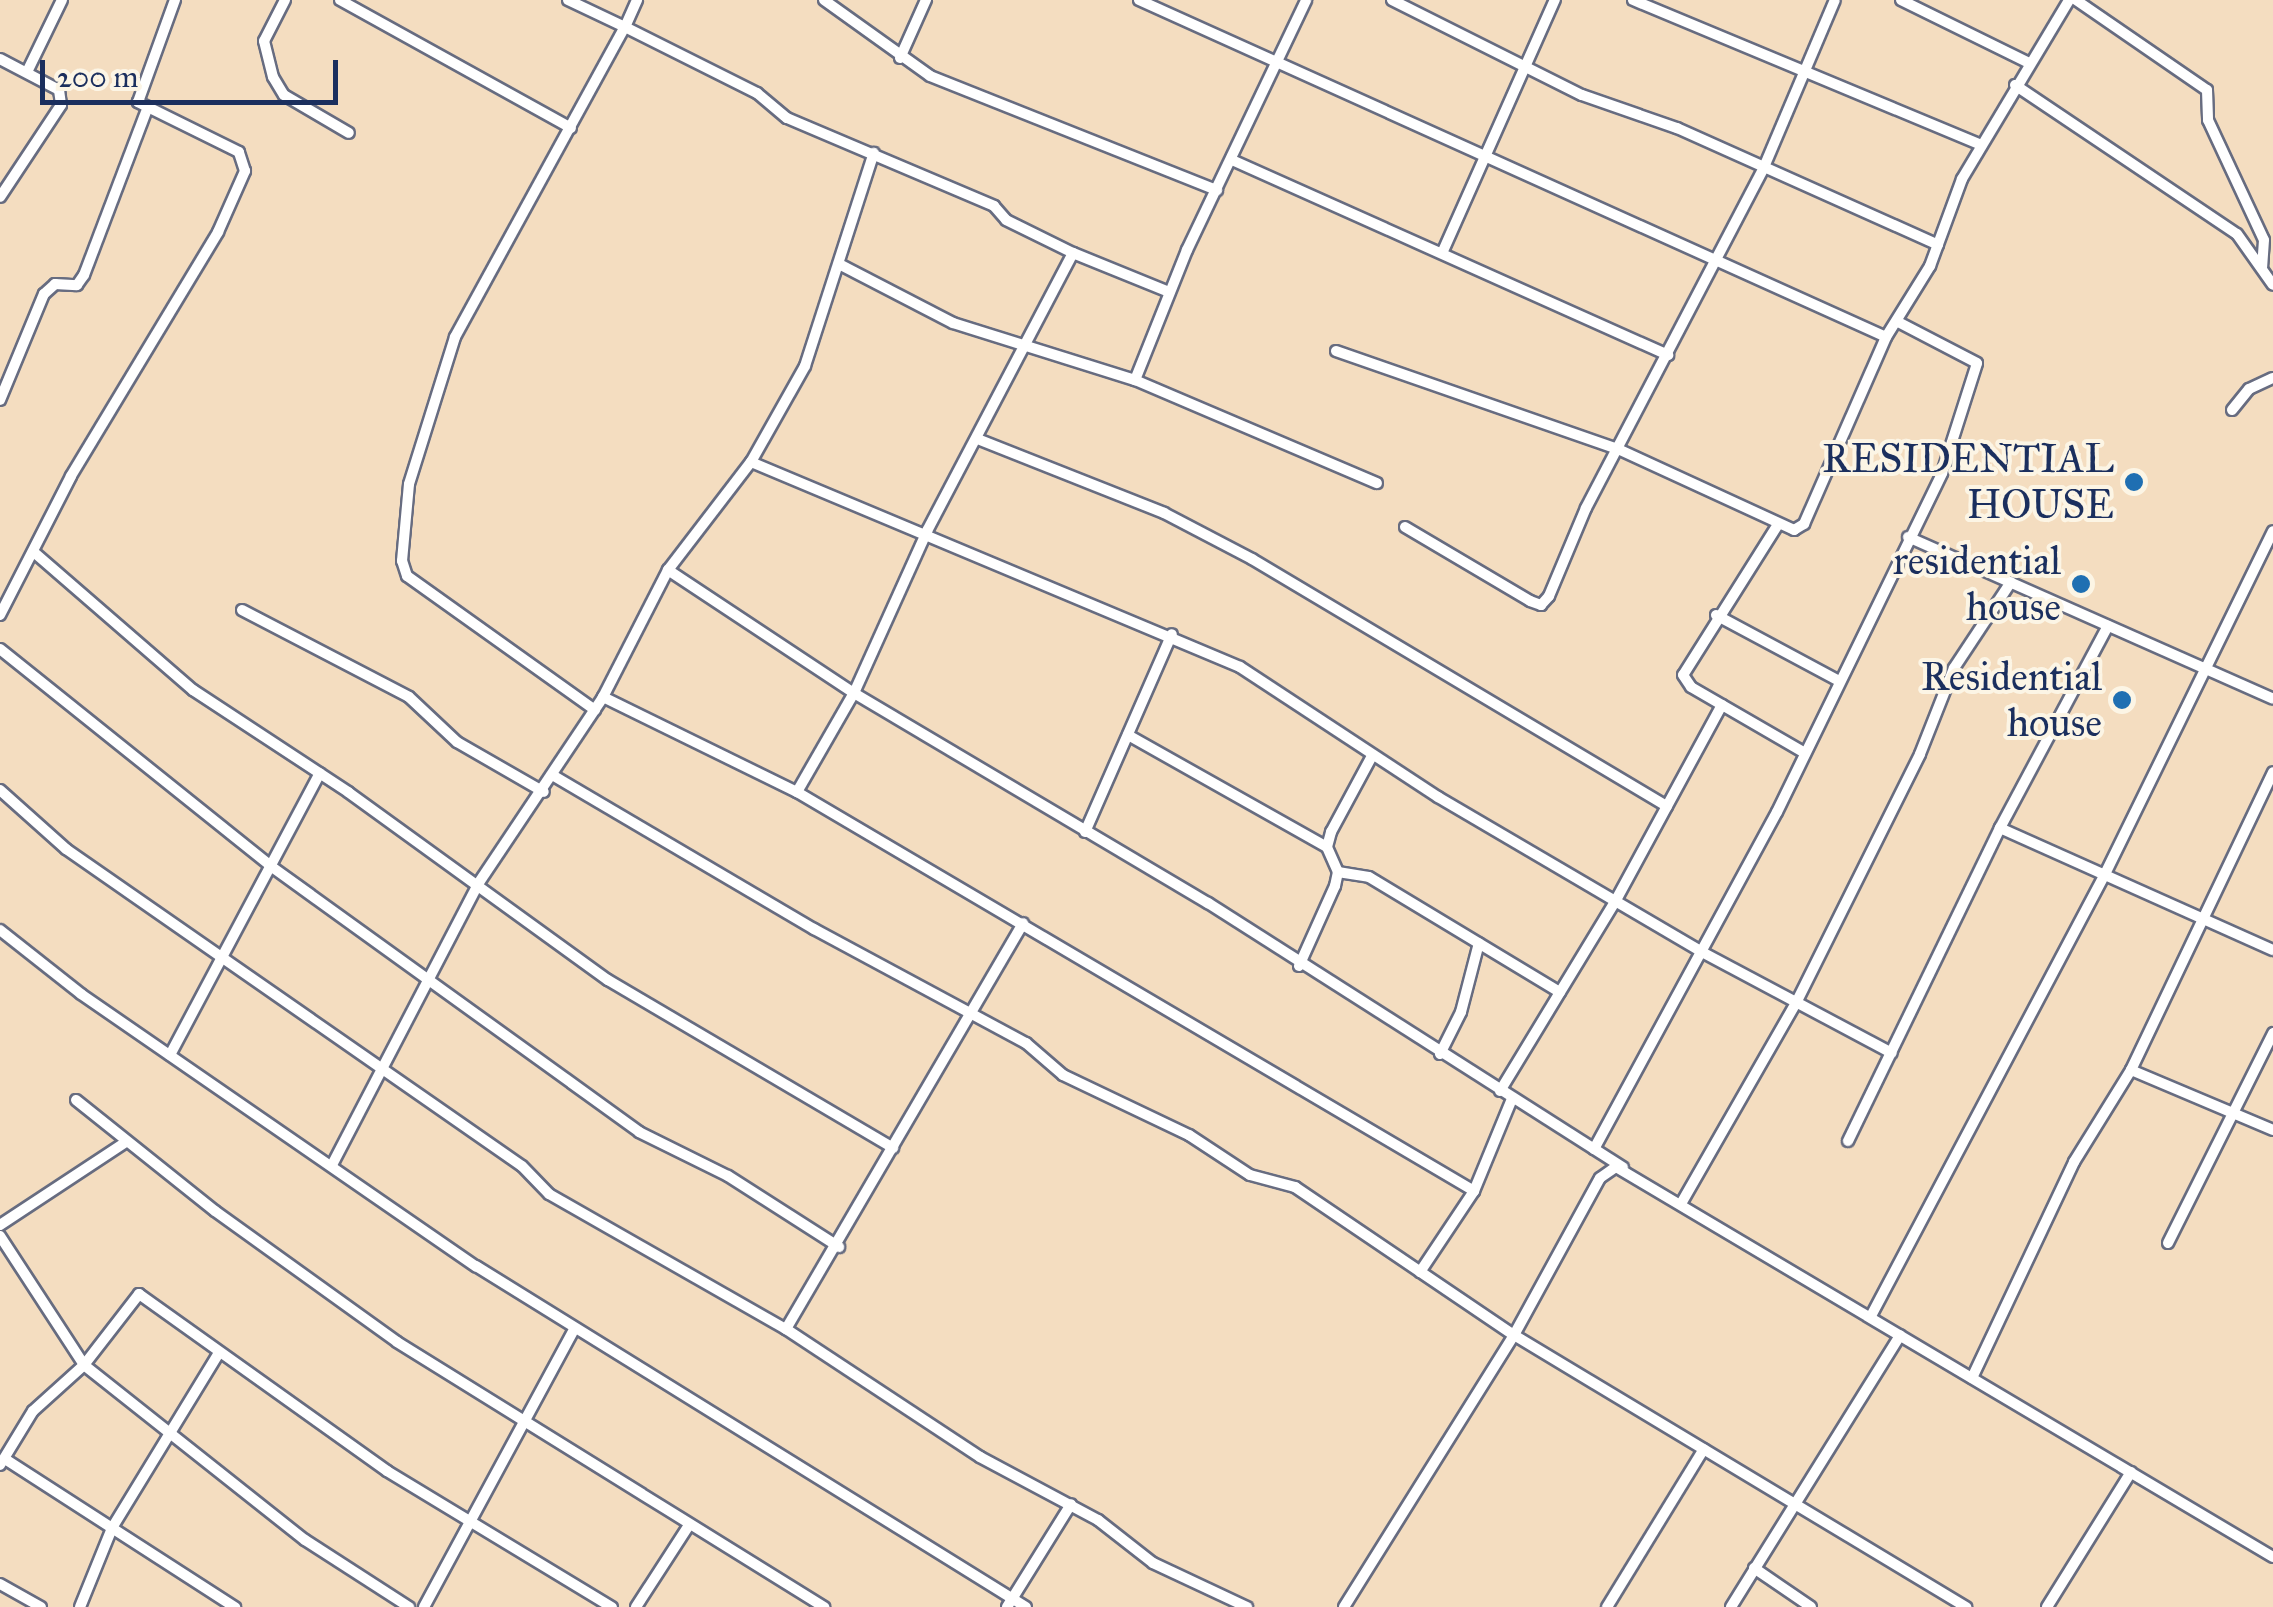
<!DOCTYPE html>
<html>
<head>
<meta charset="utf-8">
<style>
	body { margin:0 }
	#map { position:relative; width:2273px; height:1607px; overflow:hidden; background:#f4ddc0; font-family:"IM FELL Great Primer",serif }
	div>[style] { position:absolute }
	.roads { filter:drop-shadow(2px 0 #676c80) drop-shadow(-2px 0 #676c80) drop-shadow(0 2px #676c80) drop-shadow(0 -2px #676c80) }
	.street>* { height:10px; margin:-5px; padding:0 5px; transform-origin:5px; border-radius:5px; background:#fff }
	.dots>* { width:28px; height:28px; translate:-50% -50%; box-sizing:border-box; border:5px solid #fcf5e5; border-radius:50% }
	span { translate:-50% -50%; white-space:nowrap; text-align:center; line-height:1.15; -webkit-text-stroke:8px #fcf5e5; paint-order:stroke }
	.poi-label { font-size:40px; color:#1b2f5e }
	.right { translate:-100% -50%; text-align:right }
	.scale { position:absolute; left:40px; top:60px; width:298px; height:45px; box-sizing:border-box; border:5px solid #1b2f5e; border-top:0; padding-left:12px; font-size:30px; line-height:35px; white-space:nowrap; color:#1b2f5e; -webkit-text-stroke:8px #fcf5e5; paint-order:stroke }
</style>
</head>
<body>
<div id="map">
	<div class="roads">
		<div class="street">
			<i style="left:285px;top:0;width:46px;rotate:117.1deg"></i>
			<i style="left:264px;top:41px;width:37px;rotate:76deg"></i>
			<i style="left:273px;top:77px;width:21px;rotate:59deg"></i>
			<i style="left:284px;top:95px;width:75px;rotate:30.3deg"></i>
			<i style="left:340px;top:0;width:264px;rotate:29deg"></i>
			<i style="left:568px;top:0;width:63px;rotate:25.3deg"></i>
			<i style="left:625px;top:27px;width:30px;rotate:-66deg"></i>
			<i style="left:824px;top:0;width:130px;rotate:35.6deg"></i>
			<i style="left:930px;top:76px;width:309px;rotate:21.7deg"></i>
			<i style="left:1139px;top:0;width:819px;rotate:24.28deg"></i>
			<i style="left:1392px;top:0;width:212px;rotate:26.6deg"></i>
			<i style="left:1582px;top:95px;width:101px;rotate:19.2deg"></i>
			<i style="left:1677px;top:128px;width:286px;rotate:24.1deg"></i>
			<i style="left:1633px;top:0;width:377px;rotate:22.6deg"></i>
			<i style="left:1901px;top:0;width:140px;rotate:26.2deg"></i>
			<i style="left:2076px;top:0;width:159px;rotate:34.5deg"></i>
			<i style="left:2207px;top:90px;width:30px;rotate:88deg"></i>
			<i style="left:2208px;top:120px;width:132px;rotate:65deg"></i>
			<i style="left:2264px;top:240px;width:27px;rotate:94deg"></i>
			<i style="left:900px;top:58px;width:64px;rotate:-65.9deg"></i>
			<i style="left:0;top:59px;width:67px;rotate:27.7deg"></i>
			<i style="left:59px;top:90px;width:15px;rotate:82deg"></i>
			<i style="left:61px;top:105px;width:110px;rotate:123.5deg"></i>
			<i style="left:27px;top:72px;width:80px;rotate:-64.1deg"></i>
			<i style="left:2015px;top:85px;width:267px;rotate:33.9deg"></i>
			<i style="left:2237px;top:234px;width:62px;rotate:54.8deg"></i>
			<i style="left:1232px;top:160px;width:478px;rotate:24.1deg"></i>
			<i style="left:1443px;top:251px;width:275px;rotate:-66deg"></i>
			<i style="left:841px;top:265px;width:126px;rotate:27.4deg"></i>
			<i style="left:953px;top:323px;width:191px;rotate:17.4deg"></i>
			<i style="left:1135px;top:380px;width:263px;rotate:23.1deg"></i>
			<i style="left:1336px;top:351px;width:299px;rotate:19.2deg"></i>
			<i style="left:1618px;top:449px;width:194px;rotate:24.7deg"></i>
			<i style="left:1794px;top:530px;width:12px;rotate:-31deg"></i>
			<i style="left:1804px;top:524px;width:204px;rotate:-66.3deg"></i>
			<i style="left:1886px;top:337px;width:84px;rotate:-58.2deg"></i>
			<i style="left:1930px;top:266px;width:93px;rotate:-69.8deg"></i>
			<i style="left:1962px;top:179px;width:209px;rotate:-59.1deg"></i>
			<i style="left:1135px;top:380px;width:140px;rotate:-68.2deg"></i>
			<i style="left:1187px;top:250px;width:277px;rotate:-64.5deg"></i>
			<i style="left:0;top:400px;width:115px;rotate:-67.5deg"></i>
			<i style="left:44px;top:294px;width:15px;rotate:-42deg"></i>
			<i style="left:55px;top:284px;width:22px;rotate:3deg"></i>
			<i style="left:77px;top:285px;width:12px;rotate:-55deg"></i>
			<i style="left:84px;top:275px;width:174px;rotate:-69.2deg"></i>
			<i style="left:2232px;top:410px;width:27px;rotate:-51deg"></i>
			<i style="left:2249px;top:389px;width:26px;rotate:-25deg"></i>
			<i style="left:980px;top:440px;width:198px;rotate:21.6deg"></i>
			<i style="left:1164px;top:513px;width:99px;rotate:27.6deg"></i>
			<i style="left:1252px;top:559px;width:483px;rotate:30.8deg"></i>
			<i style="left:751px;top:462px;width:530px;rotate:22.74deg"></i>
			<i style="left:1240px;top:667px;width:237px;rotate:33.3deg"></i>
			<i style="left:1438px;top:797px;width:304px;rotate:30.4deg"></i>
			<i style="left:1700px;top:951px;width:217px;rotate:28deg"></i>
			<i style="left:1777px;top:526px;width:176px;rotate:122.2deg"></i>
			<i style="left:1683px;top:675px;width:14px;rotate:56deg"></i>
			<i style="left:1691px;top:687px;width:132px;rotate:30.1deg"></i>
			<i style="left:1405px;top:527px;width:145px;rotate:30.6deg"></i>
			<i style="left:1530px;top:601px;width:12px;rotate:20deg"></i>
			<i style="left:1541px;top:605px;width:12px;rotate:-48deg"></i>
			<i style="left:1549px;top:596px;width:95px;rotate:-67.2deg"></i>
			<i style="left:1586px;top:508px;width:385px;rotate:-62.4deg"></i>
			<i style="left:1764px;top:167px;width:181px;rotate:-67deg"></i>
			<i style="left:1908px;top:537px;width:399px;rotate:23.9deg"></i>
			<i style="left:36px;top:554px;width:208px;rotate:40.9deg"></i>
			<i style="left:193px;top:690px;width:186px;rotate:33.3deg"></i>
			<i style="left:348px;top:792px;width:321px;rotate:35.9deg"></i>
			<i style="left:608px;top:980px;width:331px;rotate:30.5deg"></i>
			<i style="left:668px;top:570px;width:223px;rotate:33.5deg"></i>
			<i style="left:854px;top:693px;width:412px;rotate:30.7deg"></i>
			<i style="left:1208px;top:903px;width:492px;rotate:32.5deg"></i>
			<i style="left:242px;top:610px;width:188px;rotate:27.5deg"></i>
			<i style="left:409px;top:697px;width:66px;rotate:43.2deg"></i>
			<i style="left:457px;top:742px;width:100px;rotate:29.9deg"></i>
			<i style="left:0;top:615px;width:156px;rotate:-62.9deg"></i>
			<i style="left:71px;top:476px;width:285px;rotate:-58.9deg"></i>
			<i style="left:218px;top:232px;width:67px;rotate:-66.1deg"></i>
			<i style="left:245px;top:171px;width:20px;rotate:-108deg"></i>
			<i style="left:239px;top:152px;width:113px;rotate:-153.7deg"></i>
			<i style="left:138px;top:102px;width:109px;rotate:-70.1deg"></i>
			<i style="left:1716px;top:615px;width:140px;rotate:28.2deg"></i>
			<i style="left:0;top:649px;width:349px;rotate:38.7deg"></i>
			<i style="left:272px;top:867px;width:453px;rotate:35.8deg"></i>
			<i style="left:639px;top:1132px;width:99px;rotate:26.3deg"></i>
			<i style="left:728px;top:1176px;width:132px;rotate:32.6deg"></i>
			<i style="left:603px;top:697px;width:216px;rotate:26.1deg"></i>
			<i style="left:797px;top:792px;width:786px;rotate:30.51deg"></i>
			<i style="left:595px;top:710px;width:231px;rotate:-144.5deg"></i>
			<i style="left:407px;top:576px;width:16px;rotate:-108deg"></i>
			<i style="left:402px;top:561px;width:77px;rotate:-84.8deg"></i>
			<i style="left:409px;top:484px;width:154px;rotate:-72.6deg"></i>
			<i style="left:455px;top:337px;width:354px;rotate:-61.3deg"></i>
			<i style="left:625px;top:27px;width:148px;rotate:26.6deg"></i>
			<i style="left:757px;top:93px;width:39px;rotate:40deg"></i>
			<i style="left:787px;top:118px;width:225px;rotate:23deg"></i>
			<i style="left:994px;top:206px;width:18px;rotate:49deg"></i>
			<i style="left:1006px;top:220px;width:75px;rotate:26.2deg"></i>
			<i style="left:1073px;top:253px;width:104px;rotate:22.1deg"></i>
			<i style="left:1128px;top:735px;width:228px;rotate:29.4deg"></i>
			<i style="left:554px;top:776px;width:302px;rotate:30.5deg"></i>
			<i style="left:814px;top:929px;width:241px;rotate:28.3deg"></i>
			<i style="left:1026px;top:1043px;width:49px;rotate:40.9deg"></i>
			<i style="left:1063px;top:1075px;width:140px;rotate:25.5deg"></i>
			<i style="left:1189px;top:1135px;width:73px;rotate:33.3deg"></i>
			<i style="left:1250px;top:1175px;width:47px;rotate:14.9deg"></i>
			<i style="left:1295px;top:1187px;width:264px;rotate:34.1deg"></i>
			<i style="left:1514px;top:1335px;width:528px;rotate:31.04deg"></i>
			<i style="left:0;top:790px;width:89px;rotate:41.8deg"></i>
			<i style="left:66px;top:849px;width:555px;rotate:34.81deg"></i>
			<i style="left:522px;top:1166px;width:39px;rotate:46deg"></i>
			<i style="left:549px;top:1194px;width:273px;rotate:29.7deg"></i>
			<i style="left:786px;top:1329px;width:232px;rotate:33.4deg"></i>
			<i style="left:980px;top:1457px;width:134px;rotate:28.1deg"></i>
			<i style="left:1098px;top:1520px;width:70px;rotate:38deg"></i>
			<i style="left:1153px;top:1563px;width:104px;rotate:25.1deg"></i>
			<i style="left:797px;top:792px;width:114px;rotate:-60.1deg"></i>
			<i style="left:854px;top:693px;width:178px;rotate:-65.7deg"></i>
			<i style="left:927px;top:531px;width:314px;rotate:-62.3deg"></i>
			<i style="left:2000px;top:828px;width:299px;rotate:24.1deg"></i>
			<i style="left:1085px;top:832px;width:216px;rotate:-66.3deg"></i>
			<i style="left:1338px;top:872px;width:31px;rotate:9deg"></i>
			<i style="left:1369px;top:877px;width:223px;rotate:31.1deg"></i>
			<i style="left:0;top:930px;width:103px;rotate:38.3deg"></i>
			<i style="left:81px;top:994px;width:480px;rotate:34.6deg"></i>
			<i style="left:476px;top:1266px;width:647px;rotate:31.8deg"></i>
			<i style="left:1299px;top:966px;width:88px;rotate:-65.8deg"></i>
			<i style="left:1335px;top:886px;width:14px;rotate:-78deg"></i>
			<i style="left:1338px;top:872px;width:27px;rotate:-114deg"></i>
			<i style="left:1327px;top:847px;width:16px;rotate:-75deg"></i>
			<i style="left:1331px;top:832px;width:86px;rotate:-61.7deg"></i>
			<i style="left:1440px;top:1054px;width:47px;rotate:-63.4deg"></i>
			<i style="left:1461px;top:1012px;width:71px;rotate:-75.4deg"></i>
			<i style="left:170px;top:1055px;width:319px;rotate:-62deg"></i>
			<i style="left:2131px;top:1070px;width:154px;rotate:22.9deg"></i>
			<i style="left:1500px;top:1091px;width:223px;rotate:-58.7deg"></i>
			<i style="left:1616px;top:900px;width:222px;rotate:-61.5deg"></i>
			<i style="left:76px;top:1100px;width:178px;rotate:38.6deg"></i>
			<i style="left:215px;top:1211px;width:224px;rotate:35.7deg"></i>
			<i style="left:397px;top:1342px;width:503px;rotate:31.82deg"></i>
			<i style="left:1848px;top:1141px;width:348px;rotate:-64.1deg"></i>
			<i style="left:2000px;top:828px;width:229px;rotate:-61.9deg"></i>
			<i style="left:1594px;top:1149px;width:383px;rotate:-61.5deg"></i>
			<i style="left:1777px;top:812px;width:377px;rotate:-64deg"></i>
			<i style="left:1942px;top:473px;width:115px;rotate:-72.3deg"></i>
			<i style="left:1977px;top:363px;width:87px;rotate:-152.5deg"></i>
			<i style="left:333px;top:1163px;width:314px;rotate:-62.5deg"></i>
			<i style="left:478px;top:884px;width:225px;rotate:-56.2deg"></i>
			<i style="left:603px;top:697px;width:143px;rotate:-62.9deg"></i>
			<i style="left:668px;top:570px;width:136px;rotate:-52.5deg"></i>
			<i style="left:751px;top:462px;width:110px;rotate:-60.6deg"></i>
			<i style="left:805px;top:366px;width:224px;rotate:-72.1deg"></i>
			<i style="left:1682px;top:1202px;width:229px;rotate:-60.2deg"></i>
			<i style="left:1796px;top:1003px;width:278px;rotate:-63.5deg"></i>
			<i style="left:1920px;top:754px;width:92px;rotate:-68.4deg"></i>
			<i style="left:1954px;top:668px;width:103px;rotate:-56.5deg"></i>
			<i style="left:0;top:1225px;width:151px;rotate:-33.4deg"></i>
			<i style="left:0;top:1236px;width:154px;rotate:56.9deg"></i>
			<i style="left:84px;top:1365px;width:282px;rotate:38.4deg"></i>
			<i style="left:305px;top:1540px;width:124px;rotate:32.8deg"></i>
			<i style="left:2168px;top:1243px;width:235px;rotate:-63.4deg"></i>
			<i style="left:1420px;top:1272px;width:97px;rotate:-56.3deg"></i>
			<i style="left:1474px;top:1191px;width:100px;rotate:-67.6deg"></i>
			<i style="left:1871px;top:1316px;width:498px;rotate:-62.1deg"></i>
			<i style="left:2104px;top:876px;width:384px;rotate:-63.9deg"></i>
			<i style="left:786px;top:1329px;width:470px;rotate:-59.7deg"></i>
			<i style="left:1972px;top:1378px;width:239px;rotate:-64.7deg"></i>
			<i style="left:2074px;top:1162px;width:108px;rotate:-58.2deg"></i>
			<i style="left:2131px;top:1070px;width:330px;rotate:-64.5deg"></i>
			<i style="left:5px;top:1459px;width:274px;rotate:32.8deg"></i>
			<i style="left:0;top:1465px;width:63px;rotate:-58.6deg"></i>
			<i style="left:33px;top:1411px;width:69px;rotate:-42deg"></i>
			<i style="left:84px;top:1365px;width:90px;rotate:-52.2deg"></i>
			<i style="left:139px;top:1294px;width:305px;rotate:35.5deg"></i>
			<i style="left:387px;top:1471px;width:263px;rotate:31.2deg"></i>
			<i style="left:1754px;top:1568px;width:69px;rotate:34.4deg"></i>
			<i style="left:0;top:1584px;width:47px;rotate:29.3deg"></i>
			<i style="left:80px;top:1607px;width:85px;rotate:-67.9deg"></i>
			<i style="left:112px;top:1528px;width:202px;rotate:-58.6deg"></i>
			<i style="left:424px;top:1607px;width:317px;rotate:-61.6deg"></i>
			<i style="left:636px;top:1607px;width:98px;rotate:-57.1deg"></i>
			<i style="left:1007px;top:1607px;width:121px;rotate:-58.1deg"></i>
			<i style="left:1344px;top:1607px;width:321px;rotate:-58deg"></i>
			<i style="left:1514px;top:1335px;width:179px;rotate:-61.3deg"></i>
			<i style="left:1600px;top:1178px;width:19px;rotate:-35deg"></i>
			<i style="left:1616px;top:1167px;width:764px;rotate:30.69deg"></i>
			<i style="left:1607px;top:1607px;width:185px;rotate:-58.5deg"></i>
			<i style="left:1731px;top:1607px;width:320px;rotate:-58.1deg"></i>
			<i style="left:2047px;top:1607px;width:159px;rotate:-58.1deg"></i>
		</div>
	</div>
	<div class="dots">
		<i style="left:2134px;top:482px;background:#1f6fb2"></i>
		<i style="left:2081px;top:584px;background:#1f6fb2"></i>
		<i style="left:2122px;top:700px;background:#1f6fb2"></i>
	</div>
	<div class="poi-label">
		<span class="right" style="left:2114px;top:482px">RESIDENTIAL<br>HOUSE</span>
		<span class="right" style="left:2061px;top:584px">residential<br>house</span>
		<span class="right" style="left:2102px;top:700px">Residential<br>house</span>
	</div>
	<div class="scale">200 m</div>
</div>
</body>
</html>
